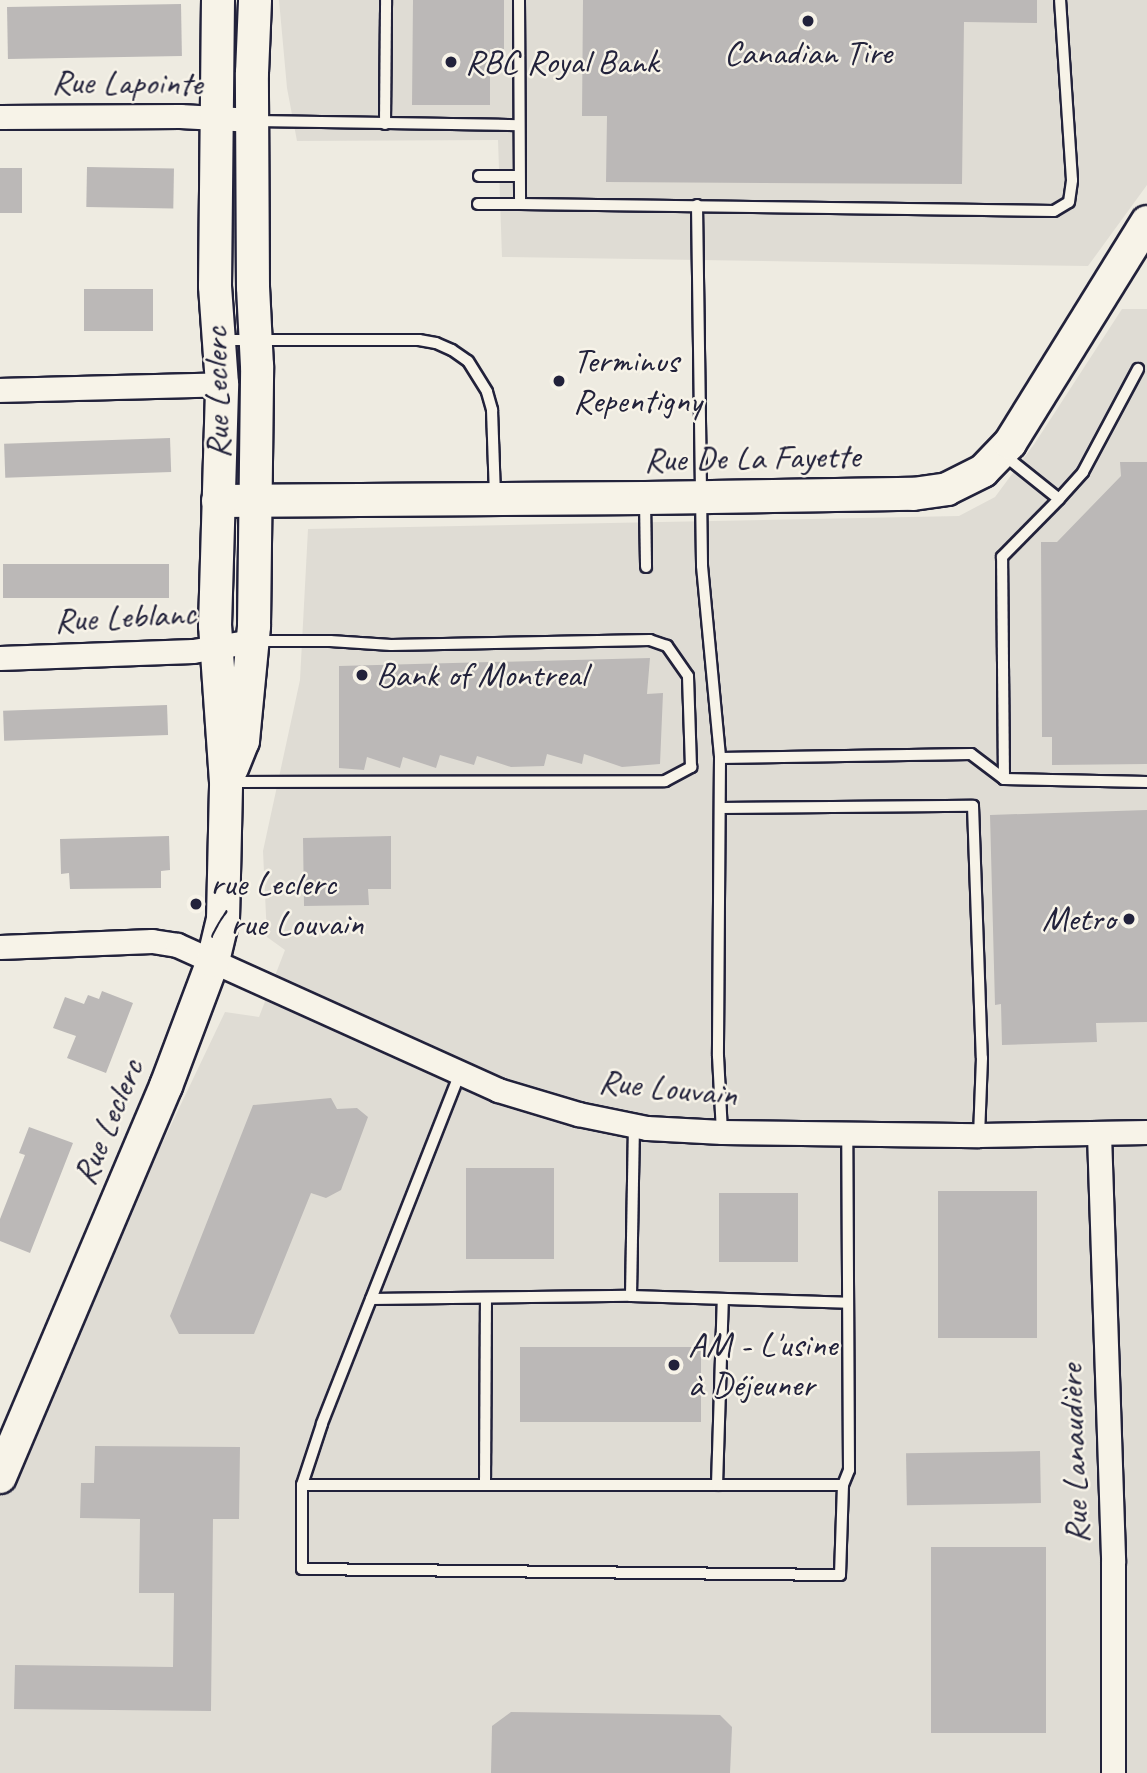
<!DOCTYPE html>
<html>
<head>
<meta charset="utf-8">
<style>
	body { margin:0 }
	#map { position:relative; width:1147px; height:1773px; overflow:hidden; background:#eeebe1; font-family:Caveat,sans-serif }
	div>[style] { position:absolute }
	.built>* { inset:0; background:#dfdcd4 }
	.building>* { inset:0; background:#bbb8b7; transform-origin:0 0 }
	.roads { filter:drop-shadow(2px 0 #22223b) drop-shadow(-2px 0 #22223b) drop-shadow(0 2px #22223b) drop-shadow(0 -2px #22223b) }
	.lane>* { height:10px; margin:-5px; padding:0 5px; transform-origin:5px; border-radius:5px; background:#f7f3e8 }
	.street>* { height:23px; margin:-11.5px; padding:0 11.5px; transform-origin:11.5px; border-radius:11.5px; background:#f7f3e8 }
	.secondary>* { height:32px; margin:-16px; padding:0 16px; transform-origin:16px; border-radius:16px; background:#f7f3e8 }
	.dots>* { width:19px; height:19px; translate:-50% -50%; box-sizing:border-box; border:4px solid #f7f3e8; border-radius:50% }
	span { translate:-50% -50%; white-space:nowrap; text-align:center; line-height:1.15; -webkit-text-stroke:5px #f7f3e8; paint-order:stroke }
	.poi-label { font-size:35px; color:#22223b }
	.left { translate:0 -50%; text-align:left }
	.right { translate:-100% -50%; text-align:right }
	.street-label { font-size:35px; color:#22223b }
</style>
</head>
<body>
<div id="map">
	<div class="built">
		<i style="clip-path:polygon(279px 0,1147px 0,1147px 185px,1088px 266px,502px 257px,498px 140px,297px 141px,287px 88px)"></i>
		<i style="clip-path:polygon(1122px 309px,1147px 309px,1147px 1773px,0 1773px,0 1483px,225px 1012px,259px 1017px,285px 950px,267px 937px,263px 851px,300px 680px,308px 529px,959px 516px,995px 497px,1035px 443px)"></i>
	</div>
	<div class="building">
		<i style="clip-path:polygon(413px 0,504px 0,504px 49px,490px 49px,490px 105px,412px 105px)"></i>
		<i style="clip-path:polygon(583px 0,1037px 0,1037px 23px,964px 22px,962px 184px,606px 182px,607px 116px,582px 116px)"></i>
		<i style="left:181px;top:4px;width:52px;height:174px;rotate:89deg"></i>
		<i style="left:87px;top:167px;width:87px;height:40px;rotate:1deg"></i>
		<i style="left:0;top:168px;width:22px;height:45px"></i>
		<i style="left:84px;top:289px;width:69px;height:42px"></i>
		<i style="left:170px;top:438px;width:34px;height:166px;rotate:88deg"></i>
		<i style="clip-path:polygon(1120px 462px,1147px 462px,1147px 764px,1052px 765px,1052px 737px,1042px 737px,1041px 542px,1057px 542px,1121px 476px)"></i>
		<i style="left:169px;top:564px;width:34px;height:166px;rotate:90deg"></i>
		<i style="clip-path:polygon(650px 658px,647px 694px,663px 693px,660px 764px,622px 767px,584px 754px,582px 764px,547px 754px,544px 766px,511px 767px,477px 756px,474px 765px,440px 755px,436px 768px,403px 757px,400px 768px,367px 757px,364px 770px,339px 768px,339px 666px)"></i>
		<i style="left:167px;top:705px;width:30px;height:164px;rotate:88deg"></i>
		<i style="clip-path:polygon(1147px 810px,1147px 1022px,1096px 1023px,1097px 1042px,1002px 1045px,1001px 1004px,995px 1005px,990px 815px)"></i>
		<i style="clip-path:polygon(169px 836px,170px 870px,161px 871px,161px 888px,70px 889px,69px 873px,61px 874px,60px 839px)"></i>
		<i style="clip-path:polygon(391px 836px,391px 889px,368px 889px,369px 905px,304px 906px,303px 838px)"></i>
		<i style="clip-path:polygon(102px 991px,133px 1003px,106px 1073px,67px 1058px,76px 1036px,53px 1028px,65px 997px,84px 1004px,88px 995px,99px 999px)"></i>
		<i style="clip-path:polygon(331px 1098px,337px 1109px,357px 1108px,368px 1117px,341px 1190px,326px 1198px,311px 1193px,254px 1334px,179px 1334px,170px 1316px,253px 1105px)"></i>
		<i style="clip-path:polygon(29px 1127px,73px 1143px,30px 1253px,0 1241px,0 1219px,25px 1155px,19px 1153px)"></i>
		<i style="left:554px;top:1168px;width:91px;height:88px;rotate:90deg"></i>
		<i style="left:1037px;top:1191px;width:147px;height:99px;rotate:90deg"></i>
		<i style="left:719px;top:1193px;width:79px;height:69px"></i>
		<i style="left:520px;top:1347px;width:181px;height:75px"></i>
		<i style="clip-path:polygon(95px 1446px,240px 1447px,239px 1519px,213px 1519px,211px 1711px,14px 1709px,15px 1665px,173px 1667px,174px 1593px,139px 1593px,140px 1519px,80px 1518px,81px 1483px,94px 1483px)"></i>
		<i style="left:1040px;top:1451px;width:52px;height:134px;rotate:89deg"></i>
		<i style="left:1046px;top:1547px;width:186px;height:115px;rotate:90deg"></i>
		<i style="clip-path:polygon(511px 1712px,720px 1715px,732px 1727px,730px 1773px,491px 1773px,492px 1726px)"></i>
	</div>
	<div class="roads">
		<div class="lane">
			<i style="left:519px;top:0;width:204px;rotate:89.7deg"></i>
			<i style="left:520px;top:204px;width:534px;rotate:0.75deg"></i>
			<i style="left:1054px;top:211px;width:17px;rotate:-31deg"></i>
			<i style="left:1069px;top:202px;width:22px;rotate:-82deg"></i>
			<i style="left:1072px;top:180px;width:180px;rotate:-93.8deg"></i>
			<i style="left:256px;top:121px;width:263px;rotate:0.9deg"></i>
			<i style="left:385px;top:124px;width:124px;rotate:-89.5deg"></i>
			<i style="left:479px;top:176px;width:40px"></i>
			<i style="left:478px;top:204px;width:42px"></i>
			<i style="left:697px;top:205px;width:361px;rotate:89.2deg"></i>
			<i style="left:702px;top:566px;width:193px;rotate:84.6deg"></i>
			<i style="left:720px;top:758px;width:298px;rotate:90.4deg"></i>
			<i style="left:718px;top:1056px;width:76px;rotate:87deg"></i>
			<i style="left:222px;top:340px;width:197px"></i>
			<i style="left:419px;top:340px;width:17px;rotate:10deg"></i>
			<i style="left:436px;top:343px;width:17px;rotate:24deg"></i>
			<i style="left:452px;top:350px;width:19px;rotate:35deg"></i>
			<i style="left:468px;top:361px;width:36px;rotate:58deg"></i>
			<i style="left:487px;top:392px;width:19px;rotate:74deg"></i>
			<i style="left:492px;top:410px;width:87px;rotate:88deg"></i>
			<i style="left:1004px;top:455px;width:70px;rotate:38.7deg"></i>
			<i style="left:1059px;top:499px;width:36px;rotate:-48deg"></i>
			<i style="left:1083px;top:472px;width:117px;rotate:-61.9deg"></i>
			<i style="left:645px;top:501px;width:66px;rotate:89.1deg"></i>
			<i style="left:720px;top:758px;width:251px;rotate:-0.9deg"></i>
			<i style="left:971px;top:754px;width:41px;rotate:37.1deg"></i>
			<i style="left:1004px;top:779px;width:143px;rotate:1.2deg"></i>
			<i style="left:1004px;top:779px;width:222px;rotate:-90.5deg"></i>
			<i style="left:1002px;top:557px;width:81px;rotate:-45.5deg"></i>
			<i style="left:229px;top:782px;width:436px;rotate:-0.1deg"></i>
			<i style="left:665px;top:781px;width:30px;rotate:-28deg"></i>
			<i style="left:691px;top:767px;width:91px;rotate:-91.9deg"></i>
			<i style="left:688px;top:676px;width:37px;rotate:-125deg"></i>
			<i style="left:667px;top:646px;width:18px;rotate:-161deg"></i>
			<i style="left:650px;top:640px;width:259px;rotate:178.9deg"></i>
			<i style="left:391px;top:645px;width:61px;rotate:-176.2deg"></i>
			<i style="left:330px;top:641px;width:74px;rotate:180deg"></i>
			<i style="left:720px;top:808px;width:253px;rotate:-0.5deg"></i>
			<i style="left:973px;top:806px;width:252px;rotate:88deg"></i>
			<i style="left:982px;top:1058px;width:77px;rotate:92.2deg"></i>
			<i style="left:460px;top:1073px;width:377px;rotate:111.5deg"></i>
			<i style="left:322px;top:1424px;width:64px;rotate:108.2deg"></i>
			<i style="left:302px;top:1485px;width:84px;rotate:90deg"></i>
			<i style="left:302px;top:1569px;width:538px;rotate:0.64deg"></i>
			<i style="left:840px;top:1575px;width:90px;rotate:-88.1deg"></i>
			<i style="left:843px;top:1485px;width:16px;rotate:-68deg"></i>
			<i style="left:849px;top:1470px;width:338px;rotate:-90.3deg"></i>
			<i style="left:631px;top:1296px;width:217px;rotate:1.8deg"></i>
			<i style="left:371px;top:1299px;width:260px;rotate:-0.7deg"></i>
			<i style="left:631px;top:1296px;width:171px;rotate:-89deg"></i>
			<i style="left:485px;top:1484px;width:186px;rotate:-89.7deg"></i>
			<i style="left:302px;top:1485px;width:541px"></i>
			<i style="left:717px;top:1485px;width:186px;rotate:-88.2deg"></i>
		</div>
		<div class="street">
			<i style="left:0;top:117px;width:180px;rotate:-0.3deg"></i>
			<i style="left:180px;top:116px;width:73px;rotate:3.1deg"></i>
			<i style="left:0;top:390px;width:222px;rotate:-1.5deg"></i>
			<i style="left:0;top:658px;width:193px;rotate:-2.1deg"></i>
			<i style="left:193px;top:651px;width:61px;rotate:-9.5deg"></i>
			<i style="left:0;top:947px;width:152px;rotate:-2.3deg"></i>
			<i style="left:152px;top:941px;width:25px;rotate:9deg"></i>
			<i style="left:177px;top:945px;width:352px;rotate:24.3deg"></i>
			<i style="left:498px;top:1090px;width:84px;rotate:16.7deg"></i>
			<i style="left:578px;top:1114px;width:70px;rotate:11.5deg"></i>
			<i style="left:647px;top:1128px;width:75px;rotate:3.1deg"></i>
			<i style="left:722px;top:1132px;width:257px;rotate:0.7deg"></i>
			<i style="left:979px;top:1135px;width:168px;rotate:-1deg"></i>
			<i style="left:1099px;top:1134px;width:428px;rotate:88.1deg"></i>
			<i style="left:1113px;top:1562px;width:211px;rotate:90deg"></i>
		</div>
		<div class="secondary">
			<i style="left:218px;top:501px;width:427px;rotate:-0.4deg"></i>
			<i style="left:645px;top:498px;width:268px;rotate:-0.9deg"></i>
			<i style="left:913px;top:494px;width:34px;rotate:-8deg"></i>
			<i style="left:947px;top:489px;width:40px;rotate:-26.6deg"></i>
			<i style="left:983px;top:471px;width:39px;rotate:-46deg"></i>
			<i style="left:1010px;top:443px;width:260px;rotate:-58.2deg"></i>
			<i style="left:232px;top:768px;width:29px;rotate:-68deg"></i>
			<i style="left:243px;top:741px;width:116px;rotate:-84.5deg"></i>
			<i style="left:254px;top:626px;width:260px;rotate:-89.3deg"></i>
			<i style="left:257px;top:366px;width:79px;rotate:-92.9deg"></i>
			<i style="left:253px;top:287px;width:214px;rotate:-90.3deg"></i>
			<i style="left:252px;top:73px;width:73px;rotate:-87.6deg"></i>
			<i style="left:0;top:1477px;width:425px;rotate:-67deg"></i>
			<i style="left:166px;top:1086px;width:134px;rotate:-69.4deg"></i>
			<i style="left:213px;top:961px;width:43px;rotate:-76.6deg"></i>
			<i style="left:223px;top:919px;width:137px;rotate:-88.7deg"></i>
			<i style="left:226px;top:782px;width:156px;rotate:-94deg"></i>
			<i style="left:215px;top:626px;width:242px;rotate:-88.3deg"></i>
			<i style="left:222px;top:384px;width:98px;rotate:-94.1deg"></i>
			<i style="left:215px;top:286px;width:286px;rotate:-89.4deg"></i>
		</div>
	</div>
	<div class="dots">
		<i style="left:808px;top:21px;background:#22223b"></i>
		<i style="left:451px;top:62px;background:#22223b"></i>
		<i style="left:559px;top:381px;background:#22223b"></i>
		<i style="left:362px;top:675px;background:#22223b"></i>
		<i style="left:196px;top:904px;background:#22223b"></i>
		<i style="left:1129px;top:919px;background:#22223b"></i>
		<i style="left:674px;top:1365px;background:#22223b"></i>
	</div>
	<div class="poi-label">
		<span style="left:808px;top:53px">Canadian Tire</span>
		<span class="left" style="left:465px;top:62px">RBC Royal Bank</span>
		<span class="left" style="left:573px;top:381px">Terminus<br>Repentigny</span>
		<span class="left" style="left:376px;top:675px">Bank of Montreal</span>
		<span class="left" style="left:210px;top:904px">rue Leclerc<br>/ rue Louvain</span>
		<span class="right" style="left:1115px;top:919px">Metro</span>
		<span class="left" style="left:688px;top:1365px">AM - L'usine<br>à Déjeuner</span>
	</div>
	<div class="street-label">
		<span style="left:127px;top:83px;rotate:1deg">Rue Lapointe</span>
		<span style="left:217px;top:393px;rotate:-91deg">Rue Leclerc</span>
		<span style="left:752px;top:458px;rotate:-1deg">Rue De La Fayette</span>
		<span style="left:125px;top:617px;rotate:-3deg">Rue Leblanc</span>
		<span style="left:668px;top:1088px;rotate:6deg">Rue Louvain</span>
		<span style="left:108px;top:1122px;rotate:-67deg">Rue Leclerc</span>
		<span style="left:1074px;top:1454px;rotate:-92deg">Rue Lanaudière</span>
	</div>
</div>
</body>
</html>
